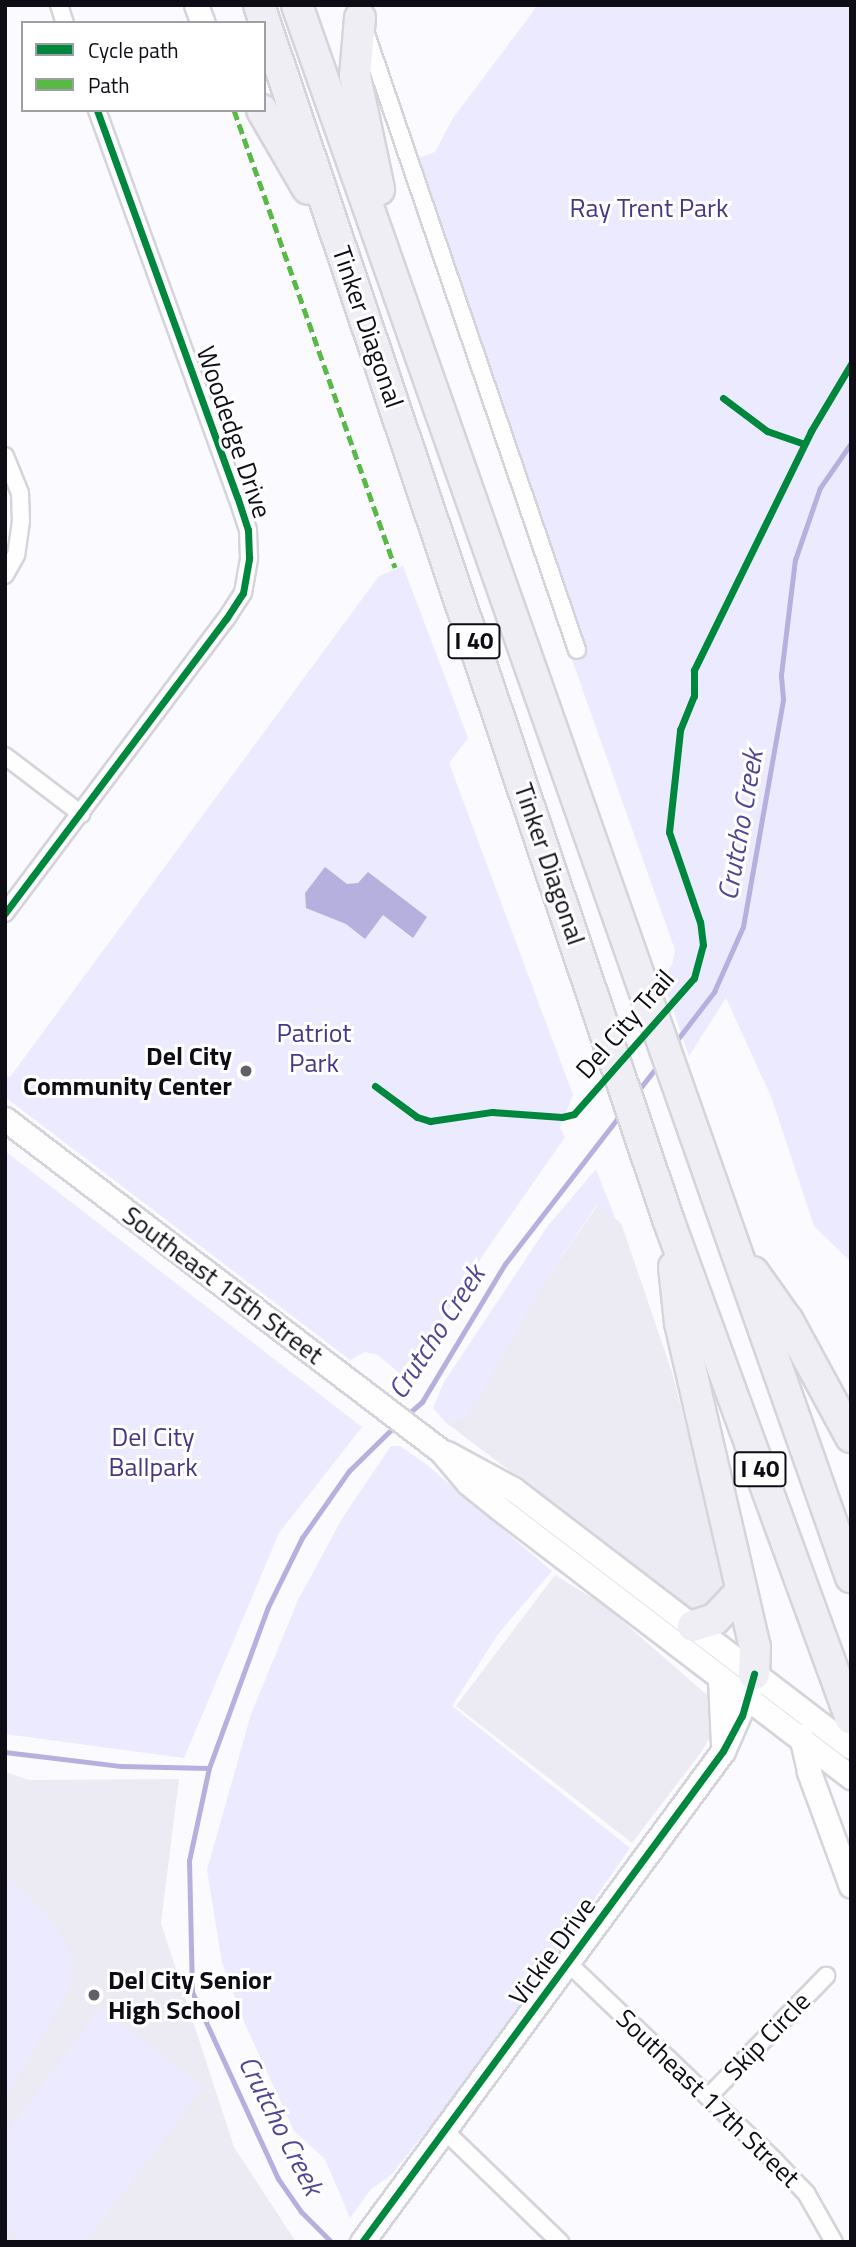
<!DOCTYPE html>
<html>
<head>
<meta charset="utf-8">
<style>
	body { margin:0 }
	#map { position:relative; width:856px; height:2247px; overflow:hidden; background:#fbfafe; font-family:"Titillium Web",sans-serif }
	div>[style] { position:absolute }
	.built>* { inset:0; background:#ecebf4 }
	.green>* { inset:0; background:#eceafe }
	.water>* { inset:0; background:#b6b0df }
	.stream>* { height:4.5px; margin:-2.25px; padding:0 2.25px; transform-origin:2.25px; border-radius:2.25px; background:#b6b0df }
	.roads { filter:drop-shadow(2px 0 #d5d4db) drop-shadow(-2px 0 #d5d4db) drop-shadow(0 2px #d5d4db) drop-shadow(0 -2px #d5d4db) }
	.street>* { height:16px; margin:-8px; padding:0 8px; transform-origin:8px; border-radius:8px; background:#fefeff }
	.secondary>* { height:23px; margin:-11.5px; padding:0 11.5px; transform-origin:11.5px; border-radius:11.5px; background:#fefeff }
	.highway>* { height:30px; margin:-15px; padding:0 15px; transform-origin:15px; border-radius:15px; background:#efeef5 }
	.quiet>* { height:5px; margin-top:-2.5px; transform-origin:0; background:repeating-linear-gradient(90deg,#58b947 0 10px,transparent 0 15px) }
	.cycleway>* { height:7px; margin:-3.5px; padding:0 3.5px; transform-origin:3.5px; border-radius:3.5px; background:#00873e }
	.dots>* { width:19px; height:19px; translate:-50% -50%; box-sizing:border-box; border:4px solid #fff; border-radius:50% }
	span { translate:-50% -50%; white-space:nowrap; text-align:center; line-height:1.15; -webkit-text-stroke:6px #fff; paint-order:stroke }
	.shield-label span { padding:2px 5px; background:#fff; border:2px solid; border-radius:5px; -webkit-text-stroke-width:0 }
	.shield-label { font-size:24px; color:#0e0d16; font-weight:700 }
	.park-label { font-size:26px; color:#473785 }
	.street-label { font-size:26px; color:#0e0d16 }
	.poi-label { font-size:26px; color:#0e0d16; font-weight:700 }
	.right { translate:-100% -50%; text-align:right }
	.left { translate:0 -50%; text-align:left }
	.water-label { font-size:28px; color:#544695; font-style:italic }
	.frame { position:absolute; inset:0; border:7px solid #0e0d16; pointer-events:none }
	.legend { position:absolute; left:21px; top:21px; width:245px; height:91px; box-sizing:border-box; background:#fff; border:2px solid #9f9ea2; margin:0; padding:9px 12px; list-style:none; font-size:21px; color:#0e0d16 }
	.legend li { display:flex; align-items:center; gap:14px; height:35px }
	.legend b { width:35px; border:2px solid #9f9ea2 }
</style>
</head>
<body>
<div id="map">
	<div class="built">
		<i style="clip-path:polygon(598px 1205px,621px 1223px,672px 1372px,728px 1590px,707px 1620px,445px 1422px)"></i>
		<i style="clip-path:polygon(555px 1575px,604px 1605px,715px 1702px,714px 1730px,702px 1751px,632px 1843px,456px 1706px)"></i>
		<i style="clip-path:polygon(5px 1772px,29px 1780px,179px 1779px,161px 1923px,234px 2147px,296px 2242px,5px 2242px)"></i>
	</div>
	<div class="green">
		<i style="clip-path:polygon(538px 5px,851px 5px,851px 1262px,814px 1226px,772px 1099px,726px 998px,689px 1056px,662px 978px,672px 965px,675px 950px,489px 426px,509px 419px,418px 158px,435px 152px,453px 118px)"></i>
		<i style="clip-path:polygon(403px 566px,468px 738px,449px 763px,573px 1095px,560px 1128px,565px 1137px,485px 1252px,406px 1379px,378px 1355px,365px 1352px,350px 1360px,5px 1097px,5px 1074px,10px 1077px,379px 576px)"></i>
		<i style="clip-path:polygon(5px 1151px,362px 1427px,279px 1533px,184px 1758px,5px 1734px)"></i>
		<i style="clip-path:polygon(596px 1169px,616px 1220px,597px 1205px,552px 1270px,484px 1389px,463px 1419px,445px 1422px,433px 1408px,444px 1382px,547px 1227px)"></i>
		<i style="clip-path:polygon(391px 1446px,400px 1446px,427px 1465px,552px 1571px,498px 1634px,452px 1706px,630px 1848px,472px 2074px,391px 2175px,371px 2189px,350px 2218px,325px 2159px,294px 2131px,245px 2024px,222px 1963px,207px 1870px,251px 1714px,298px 1600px,343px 1517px)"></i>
		<i style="clip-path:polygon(5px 1875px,57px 1926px,74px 1963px,69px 1989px,5px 2100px)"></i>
		<i style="clip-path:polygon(100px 2008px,204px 2087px,85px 2242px,24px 2242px,5px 2227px,5px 2135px)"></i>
	</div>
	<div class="water">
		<i style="clip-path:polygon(325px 867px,347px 884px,358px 883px,368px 872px,427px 917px,413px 938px,383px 915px,365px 939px,346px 924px,306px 908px,305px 893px)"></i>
	</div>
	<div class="stream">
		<i style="left:674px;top:1044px;width:66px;rotate:-52.4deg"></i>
		<i style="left:714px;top:992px;width:71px;rotate:-66deg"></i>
		<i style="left:743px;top:927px;width:231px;rotate:-80deg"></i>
		<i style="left:783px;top:699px;width:24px;rotate:-95deg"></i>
		<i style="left:781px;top:675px;width:116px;rotate:-83.1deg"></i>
		<i style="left:795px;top:560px;width:76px;rotate:-70.9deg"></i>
		<i style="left:820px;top:488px;width:55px;rotate:-55.4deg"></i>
		<i style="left:638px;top:1091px;width:33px;rotate:-52deg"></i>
		<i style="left:407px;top:1415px;width:20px;rotate:-41deg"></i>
		<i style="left:422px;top:1402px;width:161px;rotate:-59deg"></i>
		<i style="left:505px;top:1264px;width:188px;rotate:-52.3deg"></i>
		<i style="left:5px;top:1752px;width:117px;rotate:6.9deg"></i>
		<i style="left:121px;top:1766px;width:88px;rotate:1.3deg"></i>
		<i style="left:331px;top:2242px;width:42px;rotate:-135deg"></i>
		<i style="left:301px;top:2212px;width:40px;rotate:-124.9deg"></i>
		<i style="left:278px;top:2179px;width:206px;rotate:-114.7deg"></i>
		<i style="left:192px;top:1992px;width:131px;rotate:-91.3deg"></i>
		<i style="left:189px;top:1861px;width:95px;rotate:-77.9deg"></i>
		<i style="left:209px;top:1768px;width:171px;rotate:-69.9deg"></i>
		<i style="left:268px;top:1607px;width:77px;rotate:-63.8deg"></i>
		<i style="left:302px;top:1538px;width:82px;rotate:-55deg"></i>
		<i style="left:349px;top:1471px;width:64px;rotate:-44.4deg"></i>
	</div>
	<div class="roads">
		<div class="street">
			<i style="left:59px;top:5px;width:19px;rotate:72deg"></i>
			<i style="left:366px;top:34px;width:651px;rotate:71.09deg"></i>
			<i style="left:5px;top:456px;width:40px;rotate:68deg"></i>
			<i style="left:20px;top:493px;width:28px;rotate:88deg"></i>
			<i style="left:21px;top:521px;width:34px;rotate:98deg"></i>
			<i style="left:16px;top:555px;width:23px;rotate:119deg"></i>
			<i style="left:5px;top:756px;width:96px;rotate:37.3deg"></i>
			<i style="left:5px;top:913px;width:368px;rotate:-53.1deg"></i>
			<i style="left:226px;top:619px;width:31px;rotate:-57deg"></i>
			<i style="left:243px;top:593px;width:36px;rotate:-80deg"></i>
			<i style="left:249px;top:558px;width:28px;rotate:-92deg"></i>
			<i style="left:248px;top:530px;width:35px;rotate:-108deg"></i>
			<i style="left:237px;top:497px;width:412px;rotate:-109.9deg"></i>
			<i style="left:569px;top:1964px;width:285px;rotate:43.7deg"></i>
			<i style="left:775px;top:2161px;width:45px;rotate:45.9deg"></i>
			<i style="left:806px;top:2193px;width:56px;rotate:60.3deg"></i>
			<i style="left:709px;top:2096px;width:168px;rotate:-45.7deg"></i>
			<i style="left:445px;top:2131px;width:160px;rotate:44deg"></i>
		</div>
		<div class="secondary">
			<i style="left:196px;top:5px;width:19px;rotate:69deg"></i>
			<i style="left:5px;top:1119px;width:548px;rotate:37.29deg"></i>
			<i style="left:441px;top:1451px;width:42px;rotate:49.8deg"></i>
			<i style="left:468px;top:1483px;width:40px;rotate:39deg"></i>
			<i style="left:499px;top:1508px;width:443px;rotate:37.4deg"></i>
			<i style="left:447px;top:1453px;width:75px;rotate:28.6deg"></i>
			<i style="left:513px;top:1489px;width:425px;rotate:37.4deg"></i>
			<i style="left:720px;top:1679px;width:66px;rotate:87.4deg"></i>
			<i style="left:801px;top:1736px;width:37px;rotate:77deg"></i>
			<i style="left:809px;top:1772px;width:121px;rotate:69.8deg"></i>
			<i style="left:362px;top:2242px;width:609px;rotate:-53.68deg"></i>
			<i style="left:723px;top:1751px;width:70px;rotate:-66.4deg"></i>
		</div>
		<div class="highway">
			<i style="left:259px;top:5px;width:1281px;rotate:71.38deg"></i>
			<i style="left:668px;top:1219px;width:532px;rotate:69.9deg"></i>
			<i style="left:297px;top:5px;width:1667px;rotate:70.59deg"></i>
			<i style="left:360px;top:18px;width:58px;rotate:94.9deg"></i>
			<i style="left:355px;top:76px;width:116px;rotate:78deg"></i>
			<i style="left:262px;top:110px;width:91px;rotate:59.8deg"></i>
			<i style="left:674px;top:1267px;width:56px;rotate:83.9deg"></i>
			<i style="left:680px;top:1323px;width:333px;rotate:77deg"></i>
			<i style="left:755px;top:1647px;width:27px;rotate:92deg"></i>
			<i style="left:753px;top:1272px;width:60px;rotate:54.5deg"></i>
			<i style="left:788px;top:1321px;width:132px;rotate:61.5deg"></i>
			<i style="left:693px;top:1626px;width:23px;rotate:-18deg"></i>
			<i style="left:715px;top:1619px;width:37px;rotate:-47deg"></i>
		</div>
	</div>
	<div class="quiet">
		<i style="left:234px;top:110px;width:485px;rotate:70.6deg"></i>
	</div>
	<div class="cycleway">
		<i style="left:723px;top:398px;width:55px;rotate:36.9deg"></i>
		<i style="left:767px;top:431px;width:39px;rotate:19deg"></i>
		<i style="left:5px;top:913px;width:368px;rotate:-53.1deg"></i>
		<i style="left:226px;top:619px;width:31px;rotate:-57deg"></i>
		<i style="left:243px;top:593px;width:36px;rotate:-80deg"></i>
		<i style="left:249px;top:558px;width:28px;rotate:-92deg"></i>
		<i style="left:248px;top:530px;width:35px;rotate:-108deg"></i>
		<i style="left:237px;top:497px;width:412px;rotate:-109.9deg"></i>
		<i style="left:375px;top:1086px;width:52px;rotate:36.4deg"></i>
		<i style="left:417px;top:1117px;width:14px;rotate:17deg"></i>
		<i style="left:430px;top:1121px;width:63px;rotate:-8.3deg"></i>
		<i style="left:492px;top:1112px;width:70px;rotate:4.1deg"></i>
		<i style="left:562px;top:1117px;width:12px;rotate:-14deg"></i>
		<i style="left:574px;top:1114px;width:181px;rotate:-48.6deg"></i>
		<i style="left:694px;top:978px;width:34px;rotate:-75deg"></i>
		<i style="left:703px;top:945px;width:23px;rotate:-97deg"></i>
		<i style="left:700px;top:922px;width:95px;rotate:-109deg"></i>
		<i style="left:669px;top:832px;width:103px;rotate:-83.8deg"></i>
		<i style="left:680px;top:730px;width:37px;rotate:-68deg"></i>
		<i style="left:694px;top:696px;width:26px;rotate:-90deg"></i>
		<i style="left:694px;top:670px;width:266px;rotate:-63.9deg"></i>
		<i style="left:811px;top:431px;width:78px;rotate:-59.2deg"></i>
		<i style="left:362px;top:2242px;width:609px;rotate:-53.68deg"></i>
		<i style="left:723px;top:1751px;width:40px;rotate:-62deg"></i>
		<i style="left:742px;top:1716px;width:44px;rotate:-74.1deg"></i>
	</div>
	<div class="dots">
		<i style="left:246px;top:1071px;background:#616067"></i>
		<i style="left:94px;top:1995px;background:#616067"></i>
	</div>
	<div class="shield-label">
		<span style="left:474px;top:641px">I 40</span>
		<span style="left:760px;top:1469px">I 40</span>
	</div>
	<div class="park-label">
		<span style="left:649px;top:208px">Ray Trent Park</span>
		<span style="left:314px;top:1048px">Patriot<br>Park</span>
		<span style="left:153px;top:1452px">Del City<br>Ballpark</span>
	</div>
	<div class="street-label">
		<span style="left:368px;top:327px;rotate:71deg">Tinker Diagonal</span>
		<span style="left:234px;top:432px;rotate:71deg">Woodedge Drive</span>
		<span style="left:550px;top:864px;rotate:71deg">Tinker Diagonal</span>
		<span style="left:625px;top:1024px;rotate:-49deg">Del City Trail</span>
		<span style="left:223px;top:1285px;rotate:37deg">Southeast 15th Street</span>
		<span style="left:552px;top:1951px;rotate:-54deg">Vickie Drive</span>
		<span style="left:767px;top:2036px;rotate:-46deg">Skip Circle</span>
		<span style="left:708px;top:2098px;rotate:44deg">Southeast 17th Street</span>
	</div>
	<div class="poi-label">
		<span class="right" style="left:232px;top:1071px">Del City<br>Community Center</span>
		<span class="left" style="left:108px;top:1995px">Del City Senior<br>High School</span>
	</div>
	<div class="water-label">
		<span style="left:740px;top:825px;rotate:-80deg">Crutcho Creek</span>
		<span style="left:436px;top:1332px;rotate:-57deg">Crutcho Creek</span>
		<span style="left:281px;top:2125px;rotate:63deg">Crutcho Creek</span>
	</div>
	<div class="frame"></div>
	<ul class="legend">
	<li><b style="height:9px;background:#00873e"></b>Cycle path</li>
	<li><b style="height:9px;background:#58b947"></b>Path</li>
	</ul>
</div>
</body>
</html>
